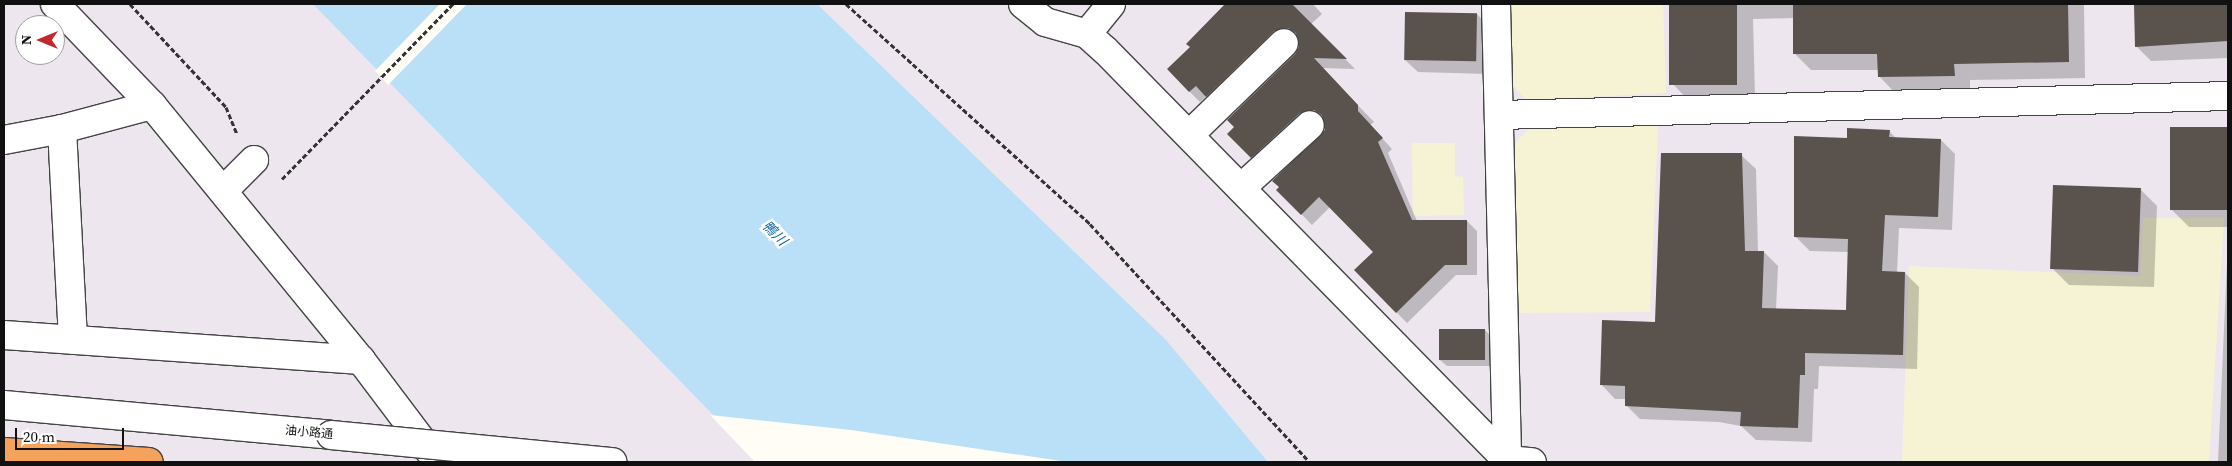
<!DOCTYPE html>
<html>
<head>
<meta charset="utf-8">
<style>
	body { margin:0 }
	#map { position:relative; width:2232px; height:466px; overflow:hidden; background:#fffdf5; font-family:"Source Serif 4","Noto Sans JP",serif }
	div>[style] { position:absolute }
	.industrial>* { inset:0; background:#eee6ef }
	.farmland>* { inset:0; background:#f6f3d4 }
	.water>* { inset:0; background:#b9e0f7 }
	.pier>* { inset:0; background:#fffdf5 }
	.shadow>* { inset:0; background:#0003 }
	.building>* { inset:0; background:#5a524d; transform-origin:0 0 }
	.path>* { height:3px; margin-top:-1.5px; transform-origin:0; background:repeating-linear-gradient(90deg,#333 0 5px,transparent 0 7.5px) }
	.roads { filter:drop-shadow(1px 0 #444) drop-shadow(-1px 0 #444) drop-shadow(0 1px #444) drop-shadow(0 -1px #444) }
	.minor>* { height:28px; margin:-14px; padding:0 14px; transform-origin:14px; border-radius:14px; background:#fff }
	.highway>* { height:28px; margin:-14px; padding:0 14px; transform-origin:14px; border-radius:14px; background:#f5a25d }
	.bridges { filter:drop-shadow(1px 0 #444) drop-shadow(-1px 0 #444) drop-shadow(0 1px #444) drop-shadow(0 -1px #444) }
	.minor-bridge>* { height:28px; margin:-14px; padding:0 14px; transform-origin:14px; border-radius:14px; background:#fff }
	span { translate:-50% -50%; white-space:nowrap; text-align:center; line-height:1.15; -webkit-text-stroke:5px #fff; paint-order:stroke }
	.street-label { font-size:12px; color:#111 }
	.water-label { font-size:14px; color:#1768a6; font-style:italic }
	.frame { position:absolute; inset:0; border:5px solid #111; pointer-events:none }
	.north { position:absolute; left:15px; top:15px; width:50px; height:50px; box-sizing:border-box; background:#fff; border:1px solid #a0a0a0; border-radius:50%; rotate:270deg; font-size:14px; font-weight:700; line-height:20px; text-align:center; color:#111 }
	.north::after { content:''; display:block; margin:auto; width:18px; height:22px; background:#c4262e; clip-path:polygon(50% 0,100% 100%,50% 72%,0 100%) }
	.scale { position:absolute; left:15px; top:428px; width:109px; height:22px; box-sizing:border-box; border:2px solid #111; border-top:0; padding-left:6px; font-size:15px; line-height:18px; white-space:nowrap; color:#111; -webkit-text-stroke:4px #fff; paint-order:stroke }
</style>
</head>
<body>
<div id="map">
	<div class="industrial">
		<i style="clip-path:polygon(evenodd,4px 4px,2228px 4px,2228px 462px,4px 462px,4px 4px,25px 25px,55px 25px,55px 55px,25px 55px,25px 25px)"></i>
	</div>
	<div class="farmland">
		<i style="clip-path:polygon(1508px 4px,1663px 4px,1666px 93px,1526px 100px,1509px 81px)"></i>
		<i style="clip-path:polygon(1658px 125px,1650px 312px,1516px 313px,1512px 146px,1531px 127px)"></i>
		<i style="clip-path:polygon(1412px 143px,1455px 143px,1455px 176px,1463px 177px,1464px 215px,1413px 216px)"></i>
		<i style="clip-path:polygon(2143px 218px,2224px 218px,2209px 462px,1902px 462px,1909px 266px,2140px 276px)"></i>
	</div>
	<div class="water">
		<i style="clip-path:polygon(313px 4px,817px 4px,1166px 340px,1268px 462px,759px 462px)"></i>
	</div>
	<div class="pier">
		<i style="clip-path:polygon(440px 4px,467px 4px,388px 85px,375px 71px)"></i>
		<i style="clip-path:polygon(710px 415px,851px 430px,1068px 462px,755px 462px)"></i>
	</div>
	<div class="shadow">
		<i style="clip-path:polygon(1231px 4px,1313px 4px,1322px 14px,1311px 24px,1355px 69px,1322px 68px,1374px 122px,1370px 125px,1392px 149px,1388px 153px,1417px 221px,1467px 221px,1477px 231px,1477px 275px,1456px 275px,1407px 323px,1355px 270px,1374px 252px,1330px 207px,1312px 225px,1278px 190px,1322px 137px,1327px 122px,1310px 123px,1262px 167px,1229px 134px,1296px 54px,1300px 40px,1292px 37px,1217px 106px,1206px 96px,1200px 102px,1190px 92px,1191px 47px,1208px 23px)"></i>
		<i style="clip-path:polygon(1670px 4px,2084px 4px,2085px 78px,1970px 80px,1970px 91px,1895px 93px,1879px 76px,1879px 70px,1811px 70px,1794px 53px,1794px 18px,1753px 19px,1755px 96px,1689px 101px,1673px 84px)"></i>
		<i style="clip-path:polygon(2135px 4px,2228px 4px,2228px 58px,2151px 61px,2136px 46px)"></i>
		<i style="clip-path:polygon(1477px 14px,1489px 27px,1488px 74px,1418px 72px,1405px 60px)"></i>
		<i style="clip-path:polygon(2228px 128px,2228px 227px,2189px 227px,2172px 210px,2171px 129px)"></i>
		<i style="clip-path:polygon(1889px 131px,1896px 138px,1941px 140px,1955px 154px,1952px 230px,1899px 228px,1897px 273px,1905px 273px,1919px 287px,1917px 369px,1819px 366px,1818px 389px,1814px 389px,1812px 442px,1756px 440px,1741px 426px,1719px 422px,1640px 419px,1626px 405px,1626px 399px,1615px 399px,1601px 384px,1656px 324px,1741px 155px,1756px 169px,1758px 252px,1764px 252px,1778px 266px,1776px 310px,1847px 311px,1849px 252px,1810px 251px,1795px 236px,1848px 139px)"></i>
		<i style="clip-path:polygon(2140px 189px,2157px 206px,2154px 287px,2069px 285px,2052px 268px)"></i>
		<i style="clip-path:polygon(2228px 240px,2228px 462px,2218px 462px)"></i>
		<i style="clip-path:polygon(1485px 330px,1492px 337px,1492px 366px,1447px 366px,1440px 360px)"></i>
	</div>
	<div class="building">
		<i style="clip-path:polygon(1225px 4px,1292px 4px,1347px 59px,1314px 58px,1358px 105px,1358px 111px,1383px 138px,1378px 142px,1412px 220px,1467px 220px,1467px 265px,1445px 265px,1396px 313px,1354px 270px,1373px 252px,1319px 197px,1301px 215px,1276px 190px,1279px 187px,1272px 181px,1325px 130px,1322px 115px,1314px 110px,1300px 113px,1251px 158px,1227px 134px,1234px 127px,1227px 120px,1295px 54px,1299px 47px,1296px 33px,1288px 28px,1274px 31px,1206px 97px,1196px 86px,1189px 92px,1167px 69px,1190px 47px,1186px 44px)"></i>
		<i style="left:1669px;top:4px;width:68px;height:81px"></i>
		<i style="clip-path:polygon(1793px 4px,2068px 4px,2069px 62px,1954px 64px,1955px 76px,1878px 77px,1877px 54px,1793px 54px)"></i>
		<i style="clip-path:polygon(2134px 4px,2228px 4px,2228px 41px,2135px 47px)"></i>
		<i style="left:1405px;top:12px;width:72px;height:48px;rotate:1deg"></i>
		<i style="left:2228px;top:127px;width:83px;height:58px;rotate:90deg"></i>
		<i style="clip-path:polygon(1847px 128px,1890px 130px,1889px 137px,1941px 139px,1938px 217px,1885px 215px,1882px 271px,1905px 272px,1903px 355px,1805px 353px,1805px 375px,1800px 375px,1798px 428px,1740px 426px,1741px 412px,1625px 406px,1625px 386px,1600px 385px,1602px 320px,1655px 322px,1661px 153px,1742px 153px,1745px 251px,1764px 251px,1762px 308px,1846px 310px,1848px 239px,1794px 237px,1794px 136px,1847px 138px)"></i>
		<i style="left:2053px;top:185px;width:88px;height:84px;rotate:2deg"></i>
		<i style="left:1439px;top:329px;width:46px;height:31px"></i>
	</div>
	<div class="path">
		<i style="left:130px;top:4px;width:141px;rotate:47deg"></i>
		<i style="left:226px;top:107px;width:29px;rotate:68deg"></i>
		<i style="left:846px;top:4px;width:329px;rotate:42deg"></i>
		<i style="left:1090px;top:224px;width:324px;rotate:47.3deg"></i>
		<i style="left:282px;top:179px;width:245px;rotate:-45.7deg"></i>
	</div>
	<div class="roads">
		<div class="minor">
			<i style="left:55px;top:4px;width:140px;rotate:46.2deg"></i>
			<i style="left:152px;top:105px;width:330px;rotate:50.7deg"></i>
			<i style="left:361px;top:360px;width:128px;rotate:53deg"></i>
			<i style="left:1023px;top:4px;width:28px;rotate:39deg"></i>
			<i style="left:1045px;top:22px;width:44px;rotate:15.9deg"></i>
			<i style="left:1087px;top:34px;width:24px;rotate:42deg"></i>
			<i style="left:1105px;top:50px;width:574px;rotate:45.56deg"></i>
			<i style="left:1507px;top:460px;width:25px;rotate:5deg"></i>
			<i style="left:1496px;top:4px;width:456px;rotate:88.6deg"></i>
			<i style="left:1087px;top:34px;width:38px;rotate:-51deg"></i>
			<i style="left:1499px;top:115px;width:729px;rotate:-1.49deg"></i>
			<i style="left:62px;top:129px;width:211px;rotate:87deg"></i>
			<i style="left:1189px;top:135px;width:132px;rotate:-44.1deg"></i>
			<i style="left:4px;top:140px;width:59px;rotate:-10.7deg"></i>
			<i style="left:62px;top:129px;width:93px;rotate:-14.9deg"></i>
			<i style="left:1241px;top:188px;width:93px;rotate:-42.4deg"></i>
			<i style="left:223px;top:191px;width:44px;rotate:-45deg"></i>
			<i style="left:4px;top:335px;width:358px;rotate:4deg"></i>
			<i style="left:4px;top:405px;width:328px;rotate:5.2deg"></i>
		</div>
		<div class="highway">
			<i style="left:4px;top:452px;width:145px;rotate:3.9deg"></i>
		</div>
	</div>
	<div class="bridges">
		<div class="minor-bridge">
			<i style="left:331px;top:435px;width:283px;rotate:5.5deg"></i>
		</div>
	</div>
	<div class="street-label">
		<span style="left:309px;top:433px;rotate:5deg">油小路通</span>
	</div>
	<div class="water-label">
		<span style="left:775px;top:233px;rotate:45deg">鴨川</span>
	</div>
	<div class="frame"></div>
	<div class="north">N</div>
	<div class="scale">20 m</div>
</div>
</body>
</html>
